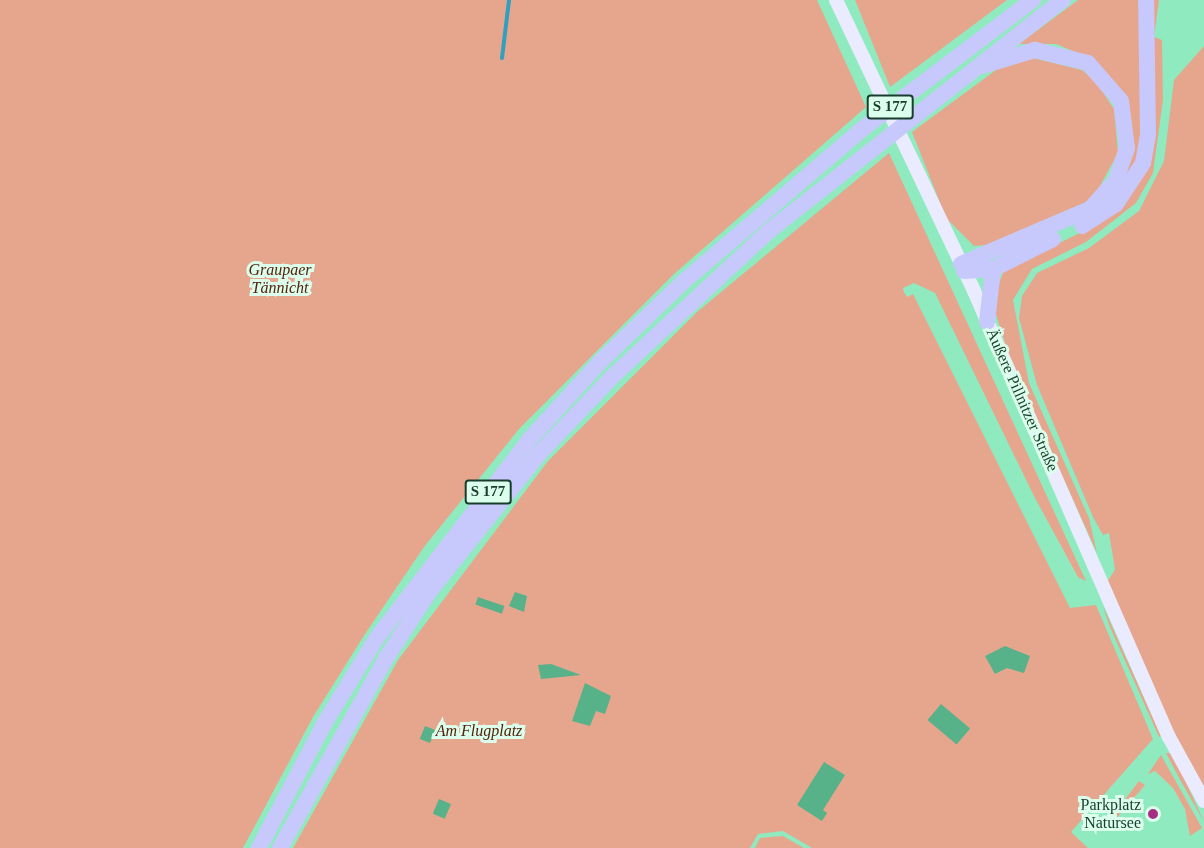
<!DOCTYPE html>
<html>
<head>
<meta charset="utf-8">
<style>
	body { margin:0 }
	#map { position:relative; width:1204px; height:848px; overflow:hidden; background:#90eabf; font-family:Georgia,serif }
	div>[style] { position:absolute }
	.green>* { inset:0; background:#e6a68d }
	.stream>* { height:4px; margin:-2px; padding:0 2px; transform-origin:2px; border-radius:2px; background:#339fc0 }
	.building>* { inset:0; background:#57b189; transform-origin:0 0 }
	.secondary>* { height:14px; margin:-7px; padding:0 7px; transform-origin:7px; border-radius:7px; background:#eaebfe }
	.trunk>* { height:16px; margin:-8px; padding:0 8px; transform-origin:8px; border-radius:8px; background:#c7c8fc }
	.dots>* { width:16px; height:16px; translate:-50% -50%; box-sizing:border-box; border:3px solid #dcfeec; border-radius:50% }
	span { translate:-50% -50%; white-space:nowrap; text-align:center; line-height:1.15; -webkit-text-stroke:6px #dcfeec; paint-order:stroke }
	.shield-label span { padding:2px 4px; background:#dcfeec; border:2px solid; border-radius:4px; -webkit-text-stroke-width:0 }
	.shield-label { font-size:15px; color:#173d2c; font-weight:700 }
	.park-label { font-size:16px; color:#54220b; font-style:italic }
	.street-label { font-size:16px; color:#173d2c }
	.poi-label { font-size:16px; color:#173d2c }
	.right { translate:-100% -50%; text-align:right }
</style>
</head>
<body>
<div id="map">
	<div class="green">
		<i style="clip-path:polygon(0 0,817px 0,866px 107px,674px 274px,519px 429px,424px 547px,365px 634px,313px 717px,243px 848px,0 848px)"></i>
		<i style="clip-path:polygon(855px 0,1007px 0,890px 87px)"></i>
		<i style="clip-path:polygon(1078px 0,1140px 0,1143px 116px,1137px 160px,1122px 188px,1133px 136px,1092px 59px,1056px 44px,1019px 44px)"></i>
		<i style="clip-path:polygon(1153px 0,1159px 0,1154px 37px,1162px 40px,1163px 100px,1153px 173px,1136px 203px,1086px 242px,1032px 269px,1013px 300px,1029px 383px,1089px 518px,1097px 553px,1011px 362px,992px 302px,1004px 270px,1090px 228px,1140px 181px)"></i>
		<i style="clip-path:polygon(1204px 46px,1204px 791px,1173px 735px,1107px 582px,1115px 570px,1109px 533px,1103px 535px,1093px 517px,1037px 385px,1019px 318px,1022px 296px,1037px 273px,1089px 248px,1139px 211px,1164px 161px,1174px 80px)"></i>
		<i style="clip-path:polygon(1033px 58px,1082px 70px,1097px 83px,1114px 109px,1118px 153px,1093px 199px,987px 245px,974px 246px,946px 218px,912px 132px,1000px 67px)"></i>
		<i style="clip-path:polygon(889px 153px,1086px 581px,1078px 577px,1035px 498px,935px 293px,914px 283px,903px 288px,904px 292px,907px 297px,913px 294px,1070px 608px,1096px 605px,1153px 739px,1071px 832px,1088px 848px,812px 848px,783px 831px,758px 834px,750px 848px,293px 848px,398px 660px,548px 461px,697px 312px)"></i>
		<i style="clip-path:polygon(1103px 606px,1161px 736px,1159px 737px,1109px 625px)"></i>
		<i style="clip-path:polygon(1166px 753px,1173px 753px,1204px 822px,1178px 776px)"></i>
		<i style="clip-path:polygon(1161px 755px,1202px 828px,1190px 836px,1185px 809px,1173px 788px,1155px 771px,1148px 774px)"></i>
		<i style="clip-path:polygon(1139px 781px,1145px 785px,1115px 820px,1110px 819px)"></i>
		<i style="clip-path:polygon(783px 836px,804px 848px,755px 848px,760px 838px)"></i>
	</div>
	<div class="stream">
		<i style="left:502px;top:58px;width:58px;rotate:-83.1deg"></i>
	</div>
	<div class="building">
		<i style="clip-path:polygon(515px 592px,527px 596px,524px 612px,509px 606px)"></i>
		<i style="left:478px;top:597px;width:28px;height:8px;rotate:19deg"></i>
		<i style="clip-path:polygon(1005px 646px,1030px 656px,1024px 673px,1007px 668px,995px 674px,985px 656px)"></i>
		<i style="clip-path:polygon(538px 665px,551px 664px,581px 675px,541px 679px)"></i>
		<i style="clip-path:polygon(585px 683px,611px 696px,605px 714px,596px 711px,590px 726px,572px 721px)"></i>
		<i style="left:941px;top:704px;width:38px;height:21px;rotate:40deg"></i>
		<i style="left:425px;top:726px;width:11px;height:14px;rotate:22deg"></i>
		<i style="clip-path:polygon(824px 762px,845px 775px,823px 810px,827px 813px,822px 821px,797px 805px)"></i>
		<i style="left:439px;top:799px;width:13px;height:16px;rotate:23deg"></i>
	</div>
	<div class="secondary">
		<i style="left:836px;top:0;width:322px;rotate:64.6deg"></i>
		<i style="left:974px;top:291px;width:487px;rotate:66.4deg"></i>
		<i style="left:1169px;top:737px;width:73px;rotate:61.3deg"></i>
	</div>
	<div class="trunk">
		<i style="left:1082px;top:226px;width:40px;rotate:-32.9deg"></i>
		<i style="left:1116px;top:204px;width:49px;rotate:-56.6deg"></i>
		<i style="left:1143px;top:163px;width:28px;rotate:-80deg"></i>
		<i style="left:1148px;top:135px;width:135px;rotate:-90.8deg"></i>
		<i style="left:961px;top:264px;width:140px;rotate:-23.1deg"></i>
		<i style="left:1090px;top:209px;width:39px;rotate:-48deg"></i>
		<i style="left:1116px;top:180px;width:34px;rotate:-71deg"></i>
		<i style="left:1127px;top:148px;width:47px;rotate:-97.3deg"></i>
		<i style="left:1121px;top:101px;width:50px;rotate:-131deg"></i>
		<i style="left:1088px;top:63px;width:55px;rotate:-166.2deg"></i>
		<i style="left:1035px;top:50px;width:55px;rotate:163.2deg"></i>
		<i style="left:964px;top:271px;width:29px;rotate:-4deg"></i>
		<i style="left:993px;top:269px;width:67px;rotate:-26.6deg"></i>
		<i style="left:987px;top:322px;width:53px;rotate:-83.5deg"></i>
		<i style="left:259px;top:848px;width:140px;rotate:-62.3deg"></i>
		<i style="left:324px;top:724px;width:100px;rotate:-58.5deg"></i>
		<i style="left:376px;top:639px;width:251px;rotate:-52.4deg"></i>
		<i style="left:529px;top:440px;width:104px;rotate:-47.7deg"></i>
		<i style="left:599px;top:363px;width:115px;rotate:-43.9deg"></i>
		<i style="left:682px;top:283px;width:235px;rotate:-40.5deg"></i>
		<i style="left:861px;top:130px;width:216px;rotate:-37.1deg"></i>
		<i style="left:280px;top:848px;width:221px;rotate:-60.8deg"></i>
		<i style="left:388px;top:655px;width:77px;rotate:-56.7deg"></i>
		<i style="left:430px;top:591px;width:174px;rotate:-51.5deg"></i>
		<i style="left:538px;top:455px;width:110px;rotate:-46.5deg"></i>
		<i style="left:614px;top:375px;width:212px;rotate:-42.9deg"></i>
		<i style="left:769px;top:231px;width:374px;rotate:-38.2deg"></i>
	</div>
	<div class="dots">
		<i style="left:1153px;top:814px;background:#a82e83"></i>
	</div>
	<div class="shield-label">
		<span style="left:890px;top:107px">S 177</span>
		<span style="left:488px;top:492px">S 177</span>
	</div>
	<div class="park-label">
		<span style="left:280px;top:279px">Graupaer<br>Tännicht</span>
		<span style="left:479px;top:731px">Am Flugplatz</span>
	</div>
	<div class="street-label">
		<span style="left:1022px;top:400px;rotate:66deg">Äußere Pillnitzer Straße</span>
	</div>
	<div class="poi-label">
		<span class="right" style="left:1141px;top:814px">Parkplatz<br>Natursee</span>
	</div>
</div>
</body>
</html>
